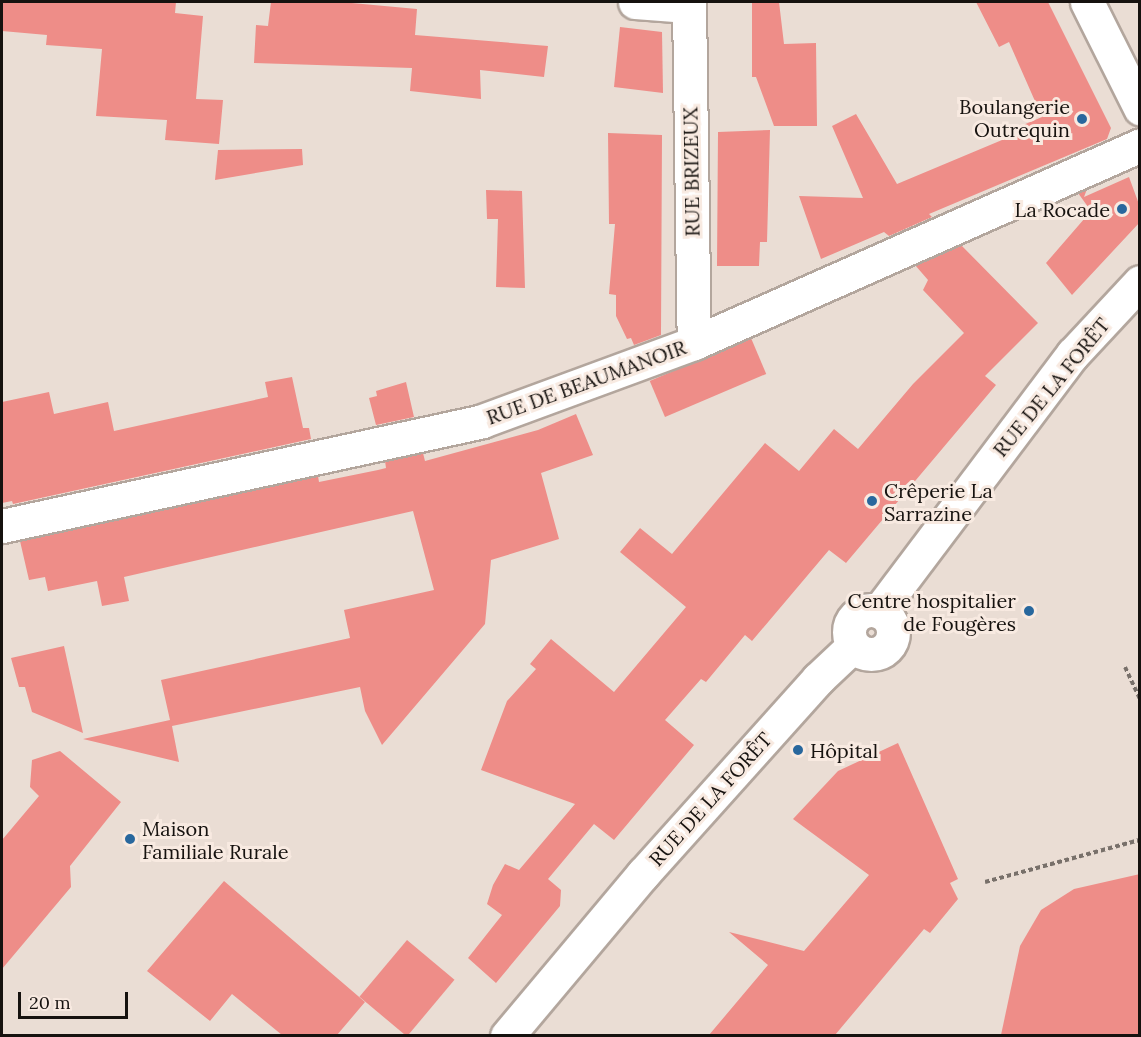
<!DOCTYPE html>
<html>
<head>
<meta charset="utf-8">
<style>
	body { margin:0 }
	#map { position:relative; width:1141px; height:1037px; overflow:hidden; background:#eaddd4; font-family:Lora,serif }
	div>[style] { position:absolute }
	.building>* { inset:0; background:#ee8d88; transform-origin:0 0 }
	.path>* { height:4px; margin-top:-2px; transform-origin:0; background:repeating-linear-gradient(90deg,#78706a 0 4.5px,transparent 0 7.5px) }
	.roads { filter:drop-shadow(2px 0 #b3a69d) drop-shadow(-2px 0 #b3a69d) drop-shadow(0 2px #b3a69d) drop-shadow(0 -2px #b3a69d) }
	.street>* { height:33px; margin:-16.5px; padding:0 16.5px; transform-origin:16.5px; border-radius:16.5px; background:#fff }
	.secondary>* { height:33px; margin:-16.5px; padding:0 16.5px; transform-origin:16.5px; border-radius:16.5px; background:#fff }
	.secondary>.ring { margin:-16.5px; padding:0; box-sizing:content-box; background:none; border:33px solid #fff; border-radius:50% }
	.dots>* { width:16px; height:16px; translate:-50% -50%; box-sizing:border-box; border:3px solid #f8eae1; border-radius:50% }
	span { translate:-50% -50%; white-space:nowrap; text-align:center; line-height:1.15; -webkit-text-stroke:6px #f8eae1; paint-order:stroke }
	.poi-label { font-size:20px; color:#16120f }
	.right { translate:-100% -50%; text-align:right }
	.left { translate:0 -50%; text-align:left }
	.street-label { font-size:20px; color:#16120f }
	.frame { position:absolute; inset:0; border:3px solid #16120f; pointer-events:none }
	.scale { position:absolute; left:18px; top:992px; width:110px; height:27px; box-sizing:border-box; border:3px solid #16120f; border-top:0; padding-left:8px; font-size:18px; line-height:21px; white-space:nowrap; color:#16120f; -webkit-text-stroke:4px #f8eae1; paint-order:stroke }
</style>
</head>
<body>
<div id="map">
	<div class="building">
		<i style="clip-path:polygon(2px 2px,176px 2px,175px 13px,203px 16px,196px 99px,223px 100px,219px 144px,165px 140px,167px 120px,96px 116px,102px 49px,46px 45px,47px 35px,2px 31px)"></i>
		<i style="clip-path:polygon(271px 2px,341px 2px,417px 9px,415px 35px,548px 46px,544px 77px,480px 70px,481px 99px,410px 91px,412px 68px,254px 63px,256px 25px,268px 26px)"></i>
		<i style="clip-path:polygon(752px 2px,779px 2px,784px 44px,816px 43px,817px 126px,774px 126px,756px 77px,752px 77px)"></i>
		<i style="clip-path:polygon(976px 2px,1048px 2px,1111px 128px,1107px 139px,929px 214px,932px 217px,889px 236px,884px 232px,821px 259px,799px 196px,863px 198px,832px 126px,856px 114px,897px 184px,1002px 140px,999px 135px,1042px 117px,1009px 42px,999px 47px)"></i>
		<i style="clip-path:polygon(620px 27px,662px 32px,663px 93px,614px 87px)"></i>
		<i style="clip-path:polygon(770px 130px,767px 242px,760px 242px,759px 266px,717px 266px,718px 132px)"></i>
		<i style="clip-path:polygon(608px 133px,662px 135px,661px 335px,634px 345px,631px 338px,627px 339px,616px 316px,616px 295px,609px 294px,615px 224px,609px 224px)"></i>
		<i style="clip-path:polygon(302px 149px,303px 165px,215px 180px,218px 150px)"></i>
		<i style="clip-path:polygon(1129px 177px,1140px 207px,1140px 222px,1072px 295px,1046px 263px,1091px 211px,1078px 193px,1087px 189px,1084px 197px)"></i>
		<i style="clip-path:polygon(486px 190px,522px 191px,525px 288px,496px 287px,498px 219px,487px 219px)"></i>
		<i style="clip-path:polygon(961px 245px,1038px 323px,985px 376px,996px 385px,846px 563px,829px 550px,752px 641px,745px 635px,706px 682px,701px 679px,665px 720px,694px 745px,614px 840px,594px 824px,548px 879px,561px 890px,560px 906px,496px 983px,468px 958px,502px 915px,487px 904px,493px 885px,505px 864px,519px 870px,575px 804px,481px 770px,507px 701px,536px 669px,530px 664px,551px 639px,614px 692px,686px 607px,620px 552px,640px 528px,672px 554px,765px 443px,799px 471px,834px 429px,858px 449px,913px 384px,964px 333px,923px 290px,928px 280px,915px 265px)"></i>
		<i style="left:751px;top:338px;width:39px;height:110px;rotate:67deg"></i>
		<i style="clip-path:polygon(292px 377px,303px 428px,309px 428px,311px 439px,13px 504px,12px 501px,2px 503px,2px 402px,49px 392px,54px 414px,108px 402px,114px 431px,268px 397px,265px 382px)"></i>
		<i style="clip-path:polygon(406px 382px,414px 417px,376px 425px,369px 398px,377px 396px,376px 391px)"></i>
		<i style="clip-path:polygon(576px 414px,593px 455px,541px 473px,559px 539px,491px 560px,485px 624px,382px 745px,365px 711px,360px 687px,172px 726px,179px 762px,83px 739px,170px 720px,161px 680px,350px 638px,344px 610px,434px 590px,413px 511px,124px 577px,129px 601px,102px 606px,97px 581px,48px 591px,45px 577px,29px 580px,20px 541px,318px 476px,319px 482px,378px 470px,386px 468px,385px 461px,423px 453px,425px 461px,538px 430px)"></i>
		<i style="clip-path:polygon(64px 646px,83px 733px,32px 712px,25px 687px,19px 687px,11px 658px)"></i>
		<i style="clip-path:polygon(898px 743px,958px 879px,950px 883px,958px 899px,930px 933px,924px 929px,835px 1035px,709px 1035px,768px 965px,729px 932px,804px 951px,869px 875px,793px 819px,838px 771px)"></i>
		<i style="clip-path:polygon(60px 751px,121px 802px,70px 866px,71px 887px,2px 969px,2px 840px,39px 796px,30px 787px,32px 760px)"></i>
		<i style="clip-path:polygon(1140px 874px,1140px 1035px,1001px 1035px,1020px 946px,1041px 910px,1074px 889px)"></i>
		<i style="clip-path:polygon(224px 881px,365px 1002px,337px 1035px,282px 1035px,232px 994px,210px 1021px,147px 971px)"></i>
		<i style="left:407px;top:940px;width:62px;height:74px;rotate:40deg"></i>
	</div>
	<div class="path">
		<i style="left:1125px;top:667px;width:35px;rotate:65deg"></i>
		<i style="left:985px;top:882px;width:161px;rotate:-15.2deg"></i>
	</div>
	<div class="roads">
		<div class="street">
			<i style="left:635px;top:2px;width:53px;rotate:4.3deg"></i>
			<i style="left:689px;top:2px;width:341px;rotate:89.2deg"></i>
			<i style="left:1087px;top:2px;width:119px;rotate:63.4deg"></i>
			<i style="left:2px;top:526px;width:491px;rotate:-12.3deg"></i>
			<i style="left:482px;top:421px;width:226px;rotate:-20.2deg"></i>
			<i style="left:694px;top:343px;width:488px;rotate:-23.9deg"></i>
		</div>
		<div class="secondary">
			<i class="ring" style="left:849px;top:610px;width:11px;height:11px"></i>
			<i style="left:879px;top:611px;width:322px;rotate:-53deg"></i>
			<i style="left:1073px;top:354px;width:98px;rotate:-47.1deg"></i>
			<i style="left:507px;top:1036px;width:212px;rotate:-50deg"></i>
			<i style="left:643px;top:874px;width:262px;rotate:-48.1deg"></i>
			<i style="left:818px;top:679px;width:48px;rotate:-43.3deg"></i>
		</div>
	</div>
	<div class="dots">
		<i style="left:1082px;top:119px;background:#28679d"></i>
		<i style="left:1122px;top:209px;background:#28679d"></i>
		<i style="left:872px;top:501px;background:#28679d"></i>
		<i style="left:1029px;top:611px;background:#28679d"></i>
		<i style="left:798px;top:750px;background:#28679d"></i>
		<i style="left:130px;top:839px;background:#28679d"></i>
	</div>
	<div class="poi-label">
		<span class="right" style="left:1070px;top:118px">Boulangerie<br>Outrequin</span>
		<span class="right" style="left:1110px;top:209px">La Rocade</span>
		<span class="left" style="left:884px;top:502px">Crêperie La<br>Sarrazine</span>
		<span class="right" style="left:1016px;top:612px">Centre hospitalier<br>de Fougères</span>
		<span class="left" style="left:810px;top:750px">Hôpital</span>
		<span class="left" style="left:142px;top:840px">Maison<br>Familiale Rurale</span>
	</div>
	<div class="street-label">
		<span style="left:691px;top:172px;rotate:-91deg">RUE BRIZEUX</span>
		<span style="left:586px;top:382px;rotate:-20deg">RUE DE BEAUMANOIR</span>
		<span style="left:1051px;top:387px;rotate:-51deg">RUE DE LA FORÊT</span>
		<span style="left:710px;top:799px;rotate:-48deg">RUE DE LA FORÊT</span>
	</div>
	<div class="frame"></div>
	<div class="scale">20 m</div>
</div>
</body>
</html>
